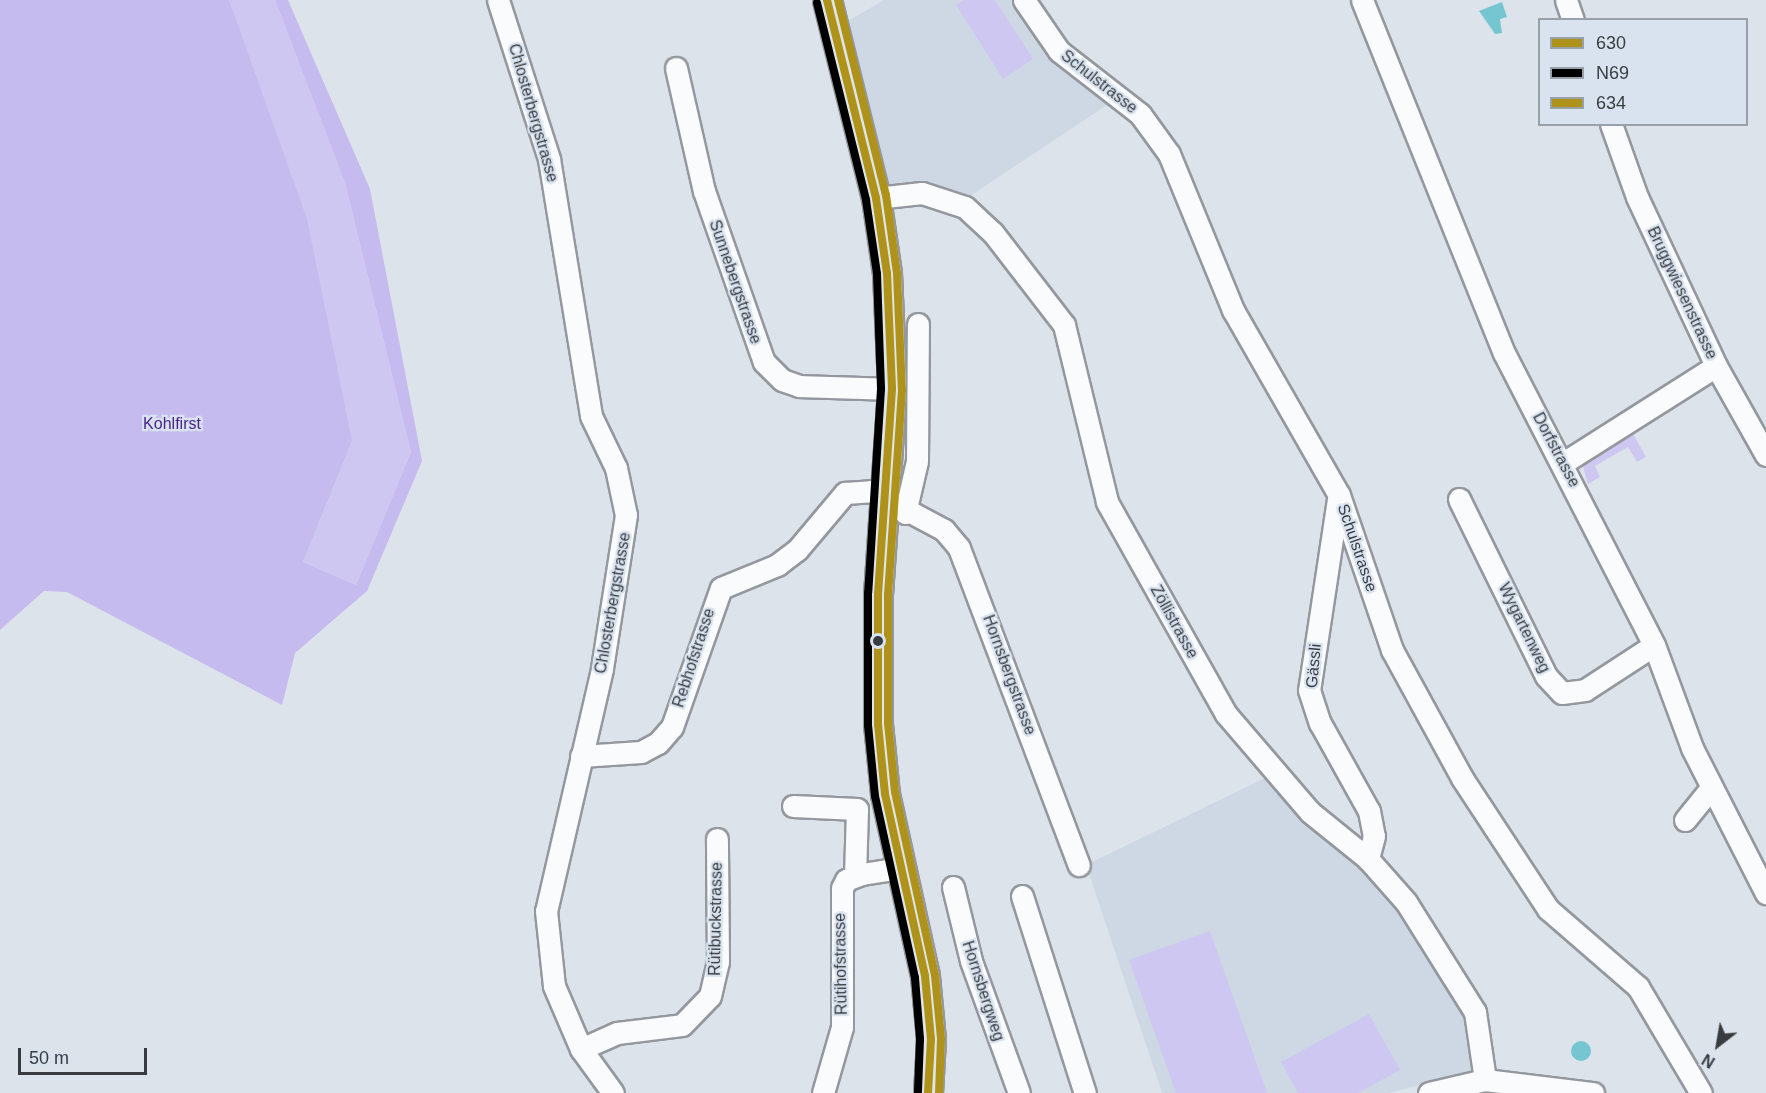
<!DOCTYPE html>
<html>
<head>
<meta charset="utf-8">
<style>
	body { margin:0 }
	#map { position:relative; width:1766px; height:1093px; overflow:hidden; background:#dde3ea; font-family:Helvetica,sans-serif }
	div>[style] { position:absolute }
	.built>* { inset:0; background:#cdd8e4 }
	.green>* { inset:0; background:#cec7f1 }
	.forest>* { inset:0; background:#c6bbef }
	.water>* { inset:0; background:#76c6d2 }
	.round { border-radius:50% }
	.roads { filter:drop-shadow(2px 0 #94989e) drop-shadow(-2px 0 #94989e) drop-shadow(0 2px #94989e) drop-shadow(0 -2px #94989e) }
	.minor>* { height:21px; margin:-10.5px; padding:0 10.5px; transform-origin:10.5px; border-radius:10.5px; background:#fafbfc }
	.major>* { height:27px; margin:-13.5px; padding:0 13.5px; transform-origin:13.5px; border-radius:13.5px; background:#dee6eb }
	.bus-1>* { height:8px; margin:-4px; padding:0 4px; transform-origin:4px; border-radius:4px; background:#af921a }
	.bus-2>* { height:8px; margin:-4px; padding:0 4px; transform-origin:4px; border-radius:4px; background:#000 }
	.bus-3>* { height:8px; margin:-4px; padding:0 4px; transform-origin:4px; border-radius:4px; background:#af921a }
	.dots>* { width:16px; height:16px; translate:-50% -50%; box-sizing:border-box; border:3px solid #d8e3ef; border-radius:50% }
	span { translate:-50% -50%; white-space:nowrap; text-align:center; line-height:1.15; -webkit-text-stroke:4.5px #d8e3ef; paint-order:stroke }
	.street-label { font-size:16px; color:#383c41 }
	.park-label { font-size:16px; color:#4b2388 }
	.legend { position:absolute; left:1538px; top:18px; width:210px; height:108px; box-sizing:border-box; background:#d8e3ef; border:2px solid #98a0a9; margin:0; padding:8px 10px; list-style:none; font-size:18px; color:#383c41 }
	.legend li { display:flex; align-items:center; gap:12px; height:30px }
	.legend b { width:30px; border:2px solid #98a0a9 }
	.north { position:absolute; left:1688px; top:1015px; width:60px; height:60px; -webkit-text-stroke:4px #d8e3ef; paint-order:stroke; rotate:211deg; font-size:16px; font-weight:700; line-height:24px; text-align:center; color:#383c41 }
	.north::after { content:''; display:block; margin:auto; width:21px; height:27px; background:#383c41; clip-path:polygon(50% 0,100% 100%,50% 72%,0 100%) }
	.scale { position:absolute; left:18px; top:1048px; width:129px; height:27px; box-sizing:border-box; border:3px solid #383c41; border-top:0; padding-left:8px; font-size:18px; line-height:21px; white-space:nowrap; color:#383c41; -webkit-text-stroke:4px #d8e3ef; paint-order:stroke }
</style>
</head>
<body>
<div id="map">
	<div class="built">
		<i style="clip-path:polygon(884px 0,1012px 0,1053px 60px,1110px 103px,964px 200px,886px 184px,846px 22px)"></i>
		<i style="clip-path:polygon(1265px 778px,1304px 818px,1366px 863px,1471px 1020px,1476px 1070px,1389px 1093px,1162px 1093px,1086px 865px)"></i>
	</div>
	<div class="green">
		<i style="clip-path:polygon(229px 0,275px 0,345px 183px,411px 452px,356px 585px,303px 562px,352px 441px)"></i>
		<i style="clip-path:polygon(964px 0,995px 0,1033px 59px,1003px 79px,956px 5px)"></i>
		<i style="clip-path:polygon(1632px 432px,1646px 457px,1637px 462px,1628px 447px,1595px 466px,1600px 477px,1588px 484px,1582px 463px)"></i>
		<i style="clip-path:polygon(1210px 931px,1267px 1093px,1176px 1093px,1129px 960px)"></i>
		<i style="clip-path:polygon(1369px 1014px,1400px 1070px,1358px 1093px,1298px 1093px,1281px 1062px)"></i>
	</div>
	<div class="forest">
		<i style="clip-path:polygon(0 0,229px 0,307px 219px,352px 441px,303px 562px,356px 585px,411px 452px,345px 183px,275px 0,288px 0,370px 189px,422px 461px,367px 591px,295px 653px,282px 705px,67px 592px,44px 591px,0 630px)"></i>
	</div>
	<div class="water">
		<i style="clip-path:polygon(1502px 2px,1507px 17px,1500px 19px,1502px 33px,1495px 34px,1479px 11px)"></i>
		<i class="round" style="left:1571px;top:1041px;width:20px;height:20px"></i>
	</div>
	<div class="roads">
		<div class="minor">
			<i style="left:498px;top:0;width:167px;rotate:72.2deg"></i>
			<i style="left:549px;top:159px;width:260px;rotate:80.7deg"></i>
			<i style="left:591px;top:416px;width:58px;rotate:64.3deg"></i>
			<i style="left:616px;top:468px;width:48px;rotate:78deg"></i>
			<i style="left:626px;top:515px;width:156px;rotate:98.9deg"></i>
			<i style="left:602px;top:669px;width:248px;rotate:103deg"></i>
			<i style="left:546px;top:911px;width:75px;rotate:83.9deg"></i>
			<i style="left:554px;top:986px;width:69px;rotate:66.8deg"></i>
			<i style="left:581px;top:1049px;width:54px;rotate:54deg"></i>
			<i style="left:1024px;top:0;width:62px;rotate:55.5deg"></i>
			<i style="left:1059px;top:51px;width:103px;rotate:37.9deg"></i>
			<i style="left:1140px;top:114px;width:49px;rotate:54.1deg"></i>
			<i style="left:1169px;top:154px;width:169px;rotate:67.7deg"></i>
			<i style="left:1233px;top:310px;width:213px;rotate:60.2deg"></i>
			<i style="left:1339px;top:495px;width:164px;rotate:71.1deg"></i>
			<i style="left:1392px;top:650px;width:146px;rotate:61.3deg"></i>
			<i style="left:1462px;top:778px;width:157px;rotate:56.7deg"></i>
			<i style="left:1548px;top:909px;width:119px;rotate:40.9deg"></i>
			<i style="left:1638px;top:987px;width:123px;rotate:59.3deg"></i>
			<i style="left:1362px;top:0;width:380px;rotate:68.1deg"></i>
			<i style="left:1504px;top:353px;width:328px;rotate:62.8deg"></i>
			<i style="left:1654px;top:645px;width:110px;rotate:69.7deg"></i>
			<i style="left:1692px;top:748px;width:163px;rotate:63deg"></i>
			<i style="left:1566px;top:0;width:21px;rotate:71deg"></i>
			<i style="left:676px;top:68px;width:126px;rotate:77.2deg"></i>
			<i style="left:704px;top:191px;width:181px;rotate:70.7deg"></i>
			<i style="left:764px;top:362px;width:25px;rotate:45deg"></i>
			<i style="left:782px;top:380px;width:18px;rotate:19deg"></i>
			<i style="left:799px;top:386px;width:93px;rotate:1.8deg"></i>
			<i style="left:1611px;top:124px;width:77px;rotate:70.4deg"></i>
			<i style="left:1637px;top:197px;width:187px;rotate:64.9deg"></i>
			<i style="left:1716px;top:366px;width:102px;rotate:60.7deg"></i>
			<i style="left:876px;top:198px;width:46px;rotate:-6.2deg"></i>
			<i style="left:922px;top:193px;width:45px;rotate:18deg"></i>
			<i style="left:965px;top:207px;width:38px;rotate:43deg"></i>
			<i style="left:993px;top:233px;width:116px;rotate:52.3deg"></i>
			<i style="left:1064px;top:325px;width:182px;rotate:76.3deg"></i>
			<i style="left:1107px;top:502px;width:243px;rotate:60.7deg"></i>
			<i style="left:1226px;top:714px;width:129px;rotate:49.4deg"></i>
			<i style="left:1310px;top:812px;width:75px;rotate:39deg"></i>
			<i style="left:1368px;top:859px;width:57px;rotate:48.5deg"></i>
			<i style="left:1406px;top:902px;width:130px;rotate:57.9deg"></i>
			<i style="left:1475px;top:1012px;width:69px;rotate:81.6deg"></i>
			<i style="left:1563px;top:463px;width:181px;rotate:-32.4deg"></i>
			<i style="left:1338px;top:499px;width:193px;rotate:98.6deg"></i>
			<i style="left:1309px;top:690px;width:35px;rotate:72deg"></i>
			<i style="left:1320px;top:723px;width:101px;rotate:60.9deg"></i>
			<i style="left:1369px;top:811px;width:25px;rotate:79deg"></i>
			<i style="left:1374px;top:836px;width:24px;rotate:105deg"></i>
			<i style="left:1459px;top:499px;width:197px;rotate:63.8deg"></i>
			<i style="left:1546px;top:676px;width:23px;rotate:47deg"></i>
			<i style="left:1562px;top:693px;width:23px;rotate:-7deg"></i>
			<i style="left:1585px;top:690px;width:82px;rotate:-33.1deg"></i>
			<i style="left:905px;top:513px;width:53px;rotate:-77deg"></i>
			<i style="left:917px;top:461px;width:137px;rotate:-89.6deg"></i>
			<i style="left:581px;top:756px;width:60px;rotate:-3.8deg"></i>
			<i style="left:641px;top:752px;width:19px;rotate:-28deg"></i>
			<i style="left:658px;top:743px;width:21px;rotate:-49deg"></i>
			<i style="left:672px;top:727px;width:147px;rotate:-70.6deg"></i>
			<i style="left:721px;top:588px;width:61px;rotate:-22.3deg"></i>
			<i style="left:777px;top:565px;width:25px;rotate:-37deg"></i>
			<i style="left:797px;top:550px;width:75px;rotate:-49.9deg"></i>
			<i style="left:845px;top:493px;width:26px;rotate:-4deg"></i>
			<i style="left:871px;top:491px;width:83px;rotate:28.1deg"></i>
			<i style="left:944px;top:530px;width:23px;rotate:50deg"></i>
			<i style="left:959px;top:548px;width:339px;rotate:69.3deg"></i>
			<i style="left:793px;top:806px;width:64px;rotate:2.7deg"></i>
			<i style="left:857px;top:809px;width:67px;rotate:91.7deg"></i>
			<i style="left:1685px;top:820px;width:41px;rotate:-50.9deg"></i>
			<i style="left:953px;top:887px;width:76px;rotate:76.3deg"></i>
			<i style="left:971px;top:961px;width:140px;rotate:70deg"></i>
			<i style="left:1022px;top:896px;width:207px;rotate:72.3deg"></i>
			<i style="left:581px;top:1049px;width:39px;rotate:-24deg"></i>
			<i style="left:617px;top:1033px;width:65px;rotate:-7deg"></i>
			<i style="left:682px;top:1025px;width:40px;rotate:-46deg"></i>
			<i style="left:710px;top:996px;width:35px;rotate:-77deg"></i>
			<i style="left:718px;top:962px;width:123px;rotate:-90.5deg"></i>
			<i style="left:823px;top:1093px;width:69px;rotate:-73.9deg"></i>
			<i style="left:842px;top:1027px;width:139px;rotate:-90deg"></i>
			<i style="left:842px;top:888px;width:9px;rotate:-63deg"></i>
			<i style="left:846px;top:880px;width:17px;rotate:-21deg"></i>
			<i style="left:862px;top:874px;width:39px;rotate:-9deg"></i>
			<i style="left:1429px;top:1093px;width:57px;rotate:-13.1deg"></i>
			<i style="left:1485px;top:1080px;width:109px;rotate:6.9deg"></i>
		</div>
		<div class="major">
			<i style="left:827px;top:0;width:204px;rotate:76.1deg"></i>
			<i style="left:876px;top:198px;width:76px;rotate:81.7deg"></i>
			<i style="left:887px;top:273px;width:116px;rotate:87.5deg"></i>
			<i style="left:892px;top:389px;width:205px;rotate:93.9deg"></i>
			<i style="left:878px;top:594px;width:130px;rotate:90deg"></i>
			<i style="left:878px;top:724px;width:70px;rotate:84.3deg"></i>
			<i style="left:885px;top:794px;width:186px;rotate:77.6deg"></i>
			<i style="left:925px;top:976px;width:63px;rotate:84.6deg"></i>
			<i style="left:931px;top:1039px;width:54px;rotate:93.2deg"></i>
		</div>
	</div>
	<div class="bus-1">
		<i style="left:827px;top:0;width:204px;rotate:76.1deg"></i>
		<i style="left:876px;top:198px;width:76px;rotate:81.7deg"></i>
		<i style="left:887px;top:273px;width:116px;rotate:87.5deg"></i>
		<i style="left:892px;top:389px;width:205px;rotate:93.9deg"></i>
		<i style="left:878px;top:594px;width:130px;rotate:90deg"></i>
		<i style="left:878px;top:724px;width:70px;rotate:84.3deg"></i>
		<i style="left:885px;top:794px;width:186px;rotate:77.6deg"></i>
		<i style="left:925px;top:976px;width:63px;rotate:84.6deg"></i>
		<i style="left:931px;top:1039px;width:54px;rotate:93.2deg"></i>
	</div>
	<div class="bus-2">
		<i style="left:817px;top:3px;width:203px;rotate:76deg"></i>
		<i style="left:866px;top:200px;width:75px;rotate:81.5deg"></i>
		<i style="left:877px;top:274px;width:115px;rotate:88deg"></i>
		<i style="left:881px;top:389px;width:204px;rotate:93.6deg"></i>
		<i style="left:868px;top:593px;width:132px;rotate:90deg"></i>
		<i style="left:868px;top:725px;width:71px;rotate:84.4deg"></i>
		<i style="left:875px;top:796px;width:186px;rotate:77.6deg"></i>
		<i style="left:915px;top:978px;width:61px;rotate:85.3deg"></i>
		<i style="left:920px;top:1039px;width:53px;rotate:92.2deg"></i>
	</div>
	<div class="bus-3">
		<i style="left:838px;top:0;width:201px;rotate:76.2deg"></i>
		<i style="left:886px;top:195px;width:79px;rotate:82deg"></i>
		<i style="left:897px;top:273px;width:117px;rotate:87.6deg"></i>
		<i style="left:902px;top:390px;width:204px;rotate:93.9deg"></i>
		<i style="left:888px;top:594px;width:129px;rotate:90deg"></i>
		<i style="left:888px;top:723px;width:69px;rotate:84.2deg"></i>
		<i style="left:895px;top:792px;width:187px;rotate:77.7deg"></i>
		<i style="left:935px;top:975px;width:64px;rotate:84.6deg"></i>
		<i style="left:941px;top:1039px;width:54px;rotate:92.1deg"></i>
	</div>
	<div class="dots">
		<i style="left:878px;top:641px;background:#383c41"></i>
	</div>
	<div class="street-label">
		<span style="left:1099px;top:82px;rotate:38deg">Schulstrasse</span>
		<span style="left:533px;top:113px;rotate:74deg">Chlosterbergstrasse</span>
		<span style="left:735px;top:282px;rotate:71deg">Sunnebergstrasse</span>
		<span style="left:1682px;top:293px;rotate:65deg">Bruggwiesenstrasse</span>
		<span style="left:1556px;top:450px;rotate:62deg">Dorfstrasse</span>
		<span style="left:1357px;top:548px;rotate:71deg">Schulstrasse</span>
		<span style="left:613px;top:603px;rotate:-80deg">Chlosterbergstrasse</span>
		<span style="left:1174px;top:622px;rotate:61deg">Zöllistrasse</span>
		<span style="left:1524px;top:628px;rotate:64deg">Wygartenweg</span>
		<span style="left:694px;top:658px;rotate:-72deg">Rebhofstrasse</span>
		<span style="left:1314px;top:666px;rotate:-85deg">Gässli</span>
		<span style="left:1009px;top:675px;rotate:70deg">Hornsbergstrasse</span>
		<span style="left:716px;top:919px;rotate:-89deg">Rütibuckstrasse</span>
		<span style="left:841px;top:964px;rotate:-91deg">Rütihofstrasse</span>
		<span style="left:983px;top:991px;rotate:72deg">Hornsbergweg</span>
	</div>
	<div class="park-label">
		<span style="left:172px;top:424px">Kohlfirst</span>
	</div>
	<ul class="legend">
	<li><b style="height:8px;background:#af921a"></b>630</li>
	<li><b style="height:8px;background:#000"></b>N69</li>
	<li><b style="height:8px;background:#af921a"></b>634</li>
	</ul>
	<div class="north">N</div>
	<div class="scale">50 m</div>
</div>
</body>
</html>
